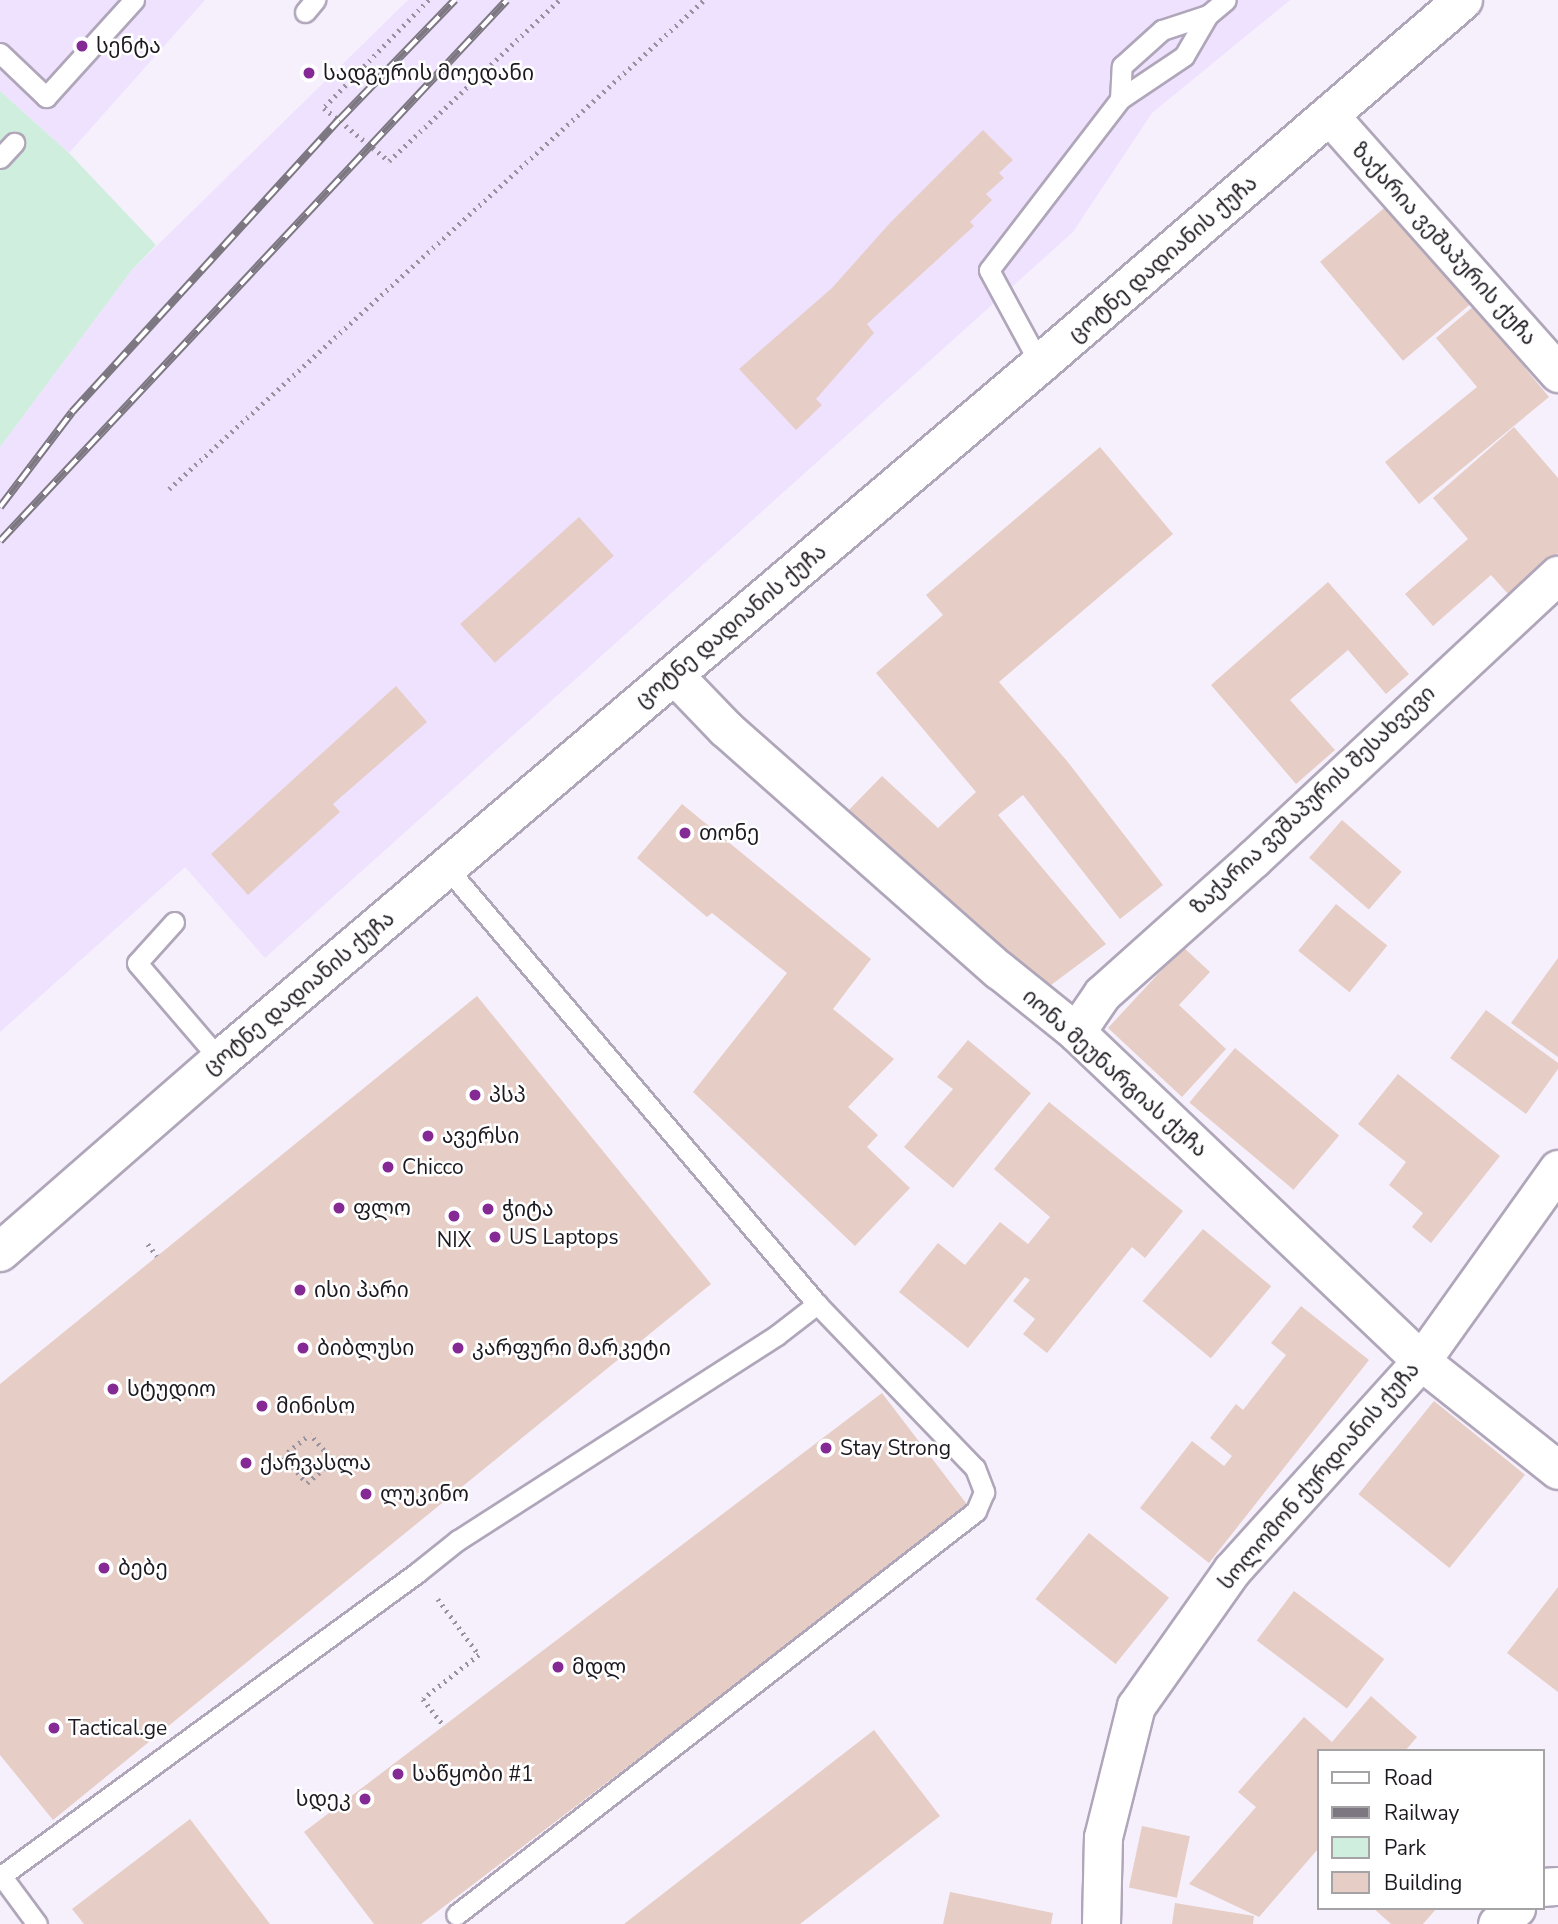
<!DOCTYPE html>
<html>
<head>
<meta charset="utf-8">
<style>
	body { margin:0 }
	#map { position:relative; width:1558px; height:1924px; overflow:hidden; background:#f6f0fd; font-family:"Nunito Sans","Noto Sans Georgian",sans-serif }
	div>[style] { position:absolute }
	.built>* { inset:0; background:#efe2fe }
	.green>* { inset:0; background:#cfeedd }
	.building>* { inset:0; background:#e6cdc5; transform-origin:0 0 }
	.path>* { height:4.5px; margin-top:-2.25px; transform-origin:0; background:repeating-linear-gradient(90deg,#97929d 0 2px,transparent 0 7px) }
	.roads { filter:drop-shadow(2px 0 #b0a6ba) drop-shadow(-2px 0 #b0a6ba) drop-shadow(0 2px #b0a6ba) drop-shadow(0 -2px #b0a6ba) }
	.lane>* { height:19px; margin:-9.5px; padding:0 9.5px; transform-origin:9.5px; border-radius:9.5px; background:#fff }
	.street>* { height:37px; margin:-18.5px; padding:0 18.5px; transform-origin:18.5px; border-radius:18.5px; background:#fff }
	.primary>* { height:38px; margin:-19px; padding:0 19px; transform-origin:19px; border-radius:19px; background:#fff }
	.rail>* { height:8px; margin-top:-4px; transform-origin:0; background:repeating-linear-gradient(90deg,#fff 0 16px,#7c7781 0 32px); box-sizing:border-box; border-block:2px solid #7c7781 }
	.dots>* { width:19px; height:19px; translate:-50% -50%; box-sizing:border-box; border:4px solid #fff; border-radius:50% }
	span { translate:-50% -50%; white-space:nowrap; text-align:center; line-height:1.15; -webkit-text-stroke:5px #fff; paint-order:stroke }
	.poi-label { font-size:21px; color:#1d1920 }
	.left { translate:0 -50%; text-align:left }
	.right { translate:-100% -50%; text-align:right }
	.street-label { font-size:21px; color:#1d1920 }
	.legend { position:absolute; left:1317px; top:1749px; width:228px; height:161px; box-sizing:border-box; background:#fff; border:2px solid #a5a3a6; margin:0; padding:9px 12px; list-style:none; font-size:21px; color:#1d1920 }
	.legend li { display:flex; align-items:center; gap:14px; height:35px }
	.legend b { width:35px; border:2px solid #a5a3a6 }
</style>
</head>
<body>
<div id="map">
	<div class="built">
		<i style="clip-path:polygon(0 0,205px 0,69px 153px,0 91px)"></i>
		<i style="clip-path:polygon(408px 0,1290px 0,1152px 113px,1073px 232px,265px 958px,185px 867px,0 1032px,0 447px,131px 271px)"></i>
	</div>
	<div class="green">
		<i style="clip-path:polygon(0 91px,69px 153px,156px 245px,131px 271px,0 447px)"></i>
	</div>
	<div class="building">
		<i style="clip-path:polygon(983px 130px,1013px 160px,999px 173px,1004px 178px,986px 194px,992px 200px,970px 222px,974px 226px,867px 324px,874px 333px,816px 399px,822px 405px,796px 430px,739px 369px,832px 288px,889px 224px)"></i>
		<i style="left:1389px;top:204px;width:129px;height:90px;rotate:50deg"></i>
		<i style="clip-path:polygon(1474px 306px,1549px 397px,1419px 504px,1385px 462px,1477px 387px,1436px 338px)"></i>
		<i style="clip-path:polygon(1514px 427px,1558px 478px,1558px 553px,1509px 595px,1491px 575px,1433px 626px,1405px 594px,1468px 539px,1433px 498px)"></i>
		<i style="clip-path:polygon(1100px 447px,1173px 534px,999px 682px,1067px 761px,1163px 885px,1120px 919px,1023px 795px,998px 815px,1106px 944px,1051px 985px,924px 888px,846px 813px,882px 776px,938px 828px,976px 792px,876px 673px,943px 615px,926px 595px)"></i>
		<i style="left:579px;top:517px;width:52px;height:160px;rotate:48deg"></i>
		<i style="clip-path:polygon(1328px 582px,1409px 674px,1386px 694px,1348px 650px,1290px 700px,1335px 750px,1296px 784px,1211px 685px)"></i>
		<i style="clip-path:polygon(396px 686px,427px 722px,333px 804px,340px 812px,248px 895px,211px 854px)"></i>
		<i style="clip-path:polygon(682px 804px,871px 959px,833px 1009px,894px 1059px,848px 1107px,878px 1135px,867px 1147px,910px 1188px,855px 1246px,693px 1092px,787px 973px,712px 913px,707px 917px,637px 858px)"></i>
		<i style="left:1342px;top:820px;width:79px;height:50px;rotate:41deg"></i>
		<i style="left:1336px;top:904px;width:66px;height:60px;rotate:39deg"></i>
		<i style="clip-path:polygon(1183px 947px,1210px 972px,1179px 1005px,1226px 1049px,1182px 1097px,1108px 1028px)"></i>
		<i style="clip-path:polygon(1558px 958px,1558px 1057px,1511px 1023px)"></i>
		<i style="clip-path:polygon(477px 996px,711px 1284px,53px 1820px,0 1755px,0 1384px)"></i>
		<i style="clip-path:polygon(1486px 1010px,1558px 1063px,1558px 1069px,1526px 1114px,1450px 1058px)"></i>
		<i style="clip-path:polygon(968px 1040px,1031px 1093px,953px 1188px,904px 1147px,953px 1089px,937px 1077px)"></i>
		<i style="left:1235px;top:1048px;width:136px;height:71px;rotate:40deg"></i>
		<i style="clip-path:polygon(1398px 1074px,1500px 1156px,1431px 1243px,1412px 1227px,1423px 1213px,1389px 1185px,1406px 1162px,1358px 1124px)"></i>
		<i style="clip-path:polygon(1049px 1102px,1183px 1211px,1145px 1258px,1132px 1247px,1047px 1353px,1023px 1334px,1035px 1319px,1013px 1301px,1030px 1280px,1025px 1277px,968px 1348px,899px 1292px,938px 1243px,965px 1265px,1000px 1222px,1028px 1244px,1050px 1217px,994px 1169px)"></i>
		<i style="left:1203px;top:1229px;width:89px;height:94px;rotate:40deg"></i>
		<i style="clip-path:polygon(1301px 1306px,1369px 1360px,1209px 1563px,1140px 1508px,1192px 1441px,1224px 1466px,1232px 1456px,1210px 1438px,1236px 1404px,1243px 1410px,1286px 1355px,1271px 1343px)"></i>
		<i style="clip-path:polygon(882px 1393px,969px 1507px,421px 1924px,374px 1924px,304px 1832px)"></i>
		<i style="left:1434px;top:1401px;width:117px;height:120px;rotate:39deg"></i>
		<i style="left:1089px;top:1533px;width:103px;height:85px;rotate:39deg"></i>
		<i style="clip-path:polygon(1558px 1587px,1558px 1692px,1507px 1653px)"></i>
		<i style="left:1294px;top:1591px;width:113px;height:62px;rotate:37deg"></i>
		<i style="clip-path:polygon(1371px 1696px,1417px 1737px,1405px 1751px,1318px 1751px,1318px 1849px,1259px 1917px,1189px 1884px,1256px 1807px,1238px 1792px,1304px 1717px,1332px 1742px)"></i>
		<i style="clip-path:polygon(874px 1730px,940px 1816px,800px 1924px,624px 1924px)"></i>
		<i style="clip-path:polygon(190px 1819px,270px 1924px,84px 1924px,72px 1909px)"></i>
		<i style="left:1142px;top:1826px;width:49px;height:63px;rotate:12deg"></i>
		<i style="clip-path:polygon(950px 1892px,1053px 1913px,1051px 1924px,943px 1924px)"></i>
		<i style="clip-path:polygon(1175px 1903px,1254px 1916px,1253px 1924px,1172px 1924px)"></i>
		<i style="clip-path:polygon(1373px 1908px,1437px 1908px,1423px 1924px,1391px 1924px)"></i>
	</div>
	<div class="path">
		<i style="left:429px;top:0;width:151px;rotate:134.2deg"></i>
		<i style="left:324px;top:108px;width:84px;rotate:39.2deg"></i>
		<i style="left:389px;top:161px;width:234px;rotate:-43.4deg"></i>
		<i style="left:169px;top:489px;width:725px;rotate:-42.43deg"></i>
		<i style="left:148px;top:1244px;width:15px;rotate:53deg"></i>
		<i style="left:306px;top:1438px;width:28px;rotate:141deg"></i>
		<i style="left:284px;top:1456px;width:35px;rotate:50deg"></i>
		<i style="left:307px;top:1483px;width:34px;rotate:-40deg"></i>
		<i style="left:333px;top:1461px;width:35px;rotate:-131deg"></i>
		<i style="left:438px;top:1599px;width:69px;rotate:53.8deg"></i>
		<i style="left:479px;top:1655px;width:71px;rotate:141.8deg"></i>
		<i style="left:423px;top:1699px;width:34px;rotate:52deg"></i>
	</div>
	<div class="roads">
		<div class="lane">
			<i style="left:305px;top:12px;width:16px;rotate:-50deg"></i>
			<i style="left:0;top:53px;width:64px;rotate:43.7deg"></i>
			<i style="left:46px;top:97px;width:131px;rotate:-47.8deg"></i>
			<i style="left:1120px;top:99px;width:33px;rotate:-87deg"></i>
			<i style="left:1122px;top:66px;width:54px;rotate:-42deg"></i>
			<i style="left:1162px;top:30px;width:48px;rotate:-18.1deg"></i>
			<i style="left:0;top:158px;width:21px;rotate:-47deg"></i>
			<i style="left:1040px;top:364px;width:107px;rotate:-118.5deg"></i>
			<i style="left:989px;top:270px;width:215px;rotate:-52.5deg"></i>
			<i style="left:1120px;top:99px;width:77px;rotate:-33.9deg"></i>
			<i style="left:1184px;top:56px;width:48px;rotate:-59.7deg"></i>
			<i style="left:1208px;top:15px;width:23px;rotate:-40deg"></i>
			<i style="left:447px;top:868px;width:572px;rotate:49.68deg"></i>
			<i style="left:817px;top:1304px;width:228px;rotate:46.1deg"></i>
			<i style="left:975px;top:1468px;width:26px;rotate:69deg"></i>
			<i style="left:984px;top:1492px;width:21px;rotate:113deg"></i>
			<i style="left:976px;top:1511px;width:658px;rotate:142.16deg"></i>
			<i style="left:174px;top:922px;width:55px;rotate:132.1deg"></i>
			<i style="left:137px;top:963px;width:128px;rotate:49.4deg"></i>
			<i style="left:0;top:1874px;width:62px;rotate:53.5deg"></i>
			<i style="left:1px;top:1876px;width:516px;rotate:-36.09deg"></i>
			<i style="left:418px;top:1572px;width:51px;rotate:-38.7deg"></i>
			<i style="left:458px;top:1540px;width:379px;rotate:-32.7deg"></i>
			<i style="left:777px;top:1335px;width:51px;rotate:-37.8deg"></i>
		</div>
		<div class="street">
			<i style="left:1330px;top:116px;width:344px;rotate:48.4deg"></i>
			<i style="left:674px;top:675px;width:74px;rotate:46.1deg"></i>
			<i style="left:725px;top:728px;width:366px;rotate:41.5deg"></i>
			<i style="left:999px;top:970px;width:99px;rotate:38.8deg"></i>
			<i style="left:1076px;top:1032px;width:477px;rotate:43.6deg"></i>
			<i style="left:1421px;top:1361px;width:175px;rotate:38.5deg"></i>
			<i style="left:1076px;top:1032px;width:46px;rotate:-55.6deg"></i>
			<i style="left:1102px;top:994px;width:203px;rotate:-41.8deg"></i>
			<i style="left:1253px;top:859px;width:417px;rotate:-43deg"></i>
			<i style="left:1542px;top:1887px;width:16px;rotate:-4deg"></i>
			<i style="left:1101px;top:1924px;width:87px;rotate:-88.7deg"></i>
			<i style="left:1103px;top:1837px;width:135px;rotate:-75.9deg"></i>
			<i style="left:1136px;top:1706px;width:166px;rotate:-54.8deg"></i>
			<i style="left:1232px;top:1570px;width:282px;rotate:-47.9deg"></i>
			<i style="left:1421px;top:1361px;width:236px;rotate:-54.5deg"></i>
			<i style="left:1497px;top:1924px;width:25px;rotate:-40deg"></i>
		</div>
		<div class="primary">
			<i style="left:0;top:1252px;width:292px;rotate:-41.1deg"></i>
			<i style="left:220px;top:1060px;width:1076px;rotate:-40.32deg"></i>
			<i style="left:1040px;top:364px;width:558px;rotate:-40.71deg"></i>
		</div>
	</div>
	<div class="rail">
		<i style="left:0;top:507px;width:119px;rotate:-52.8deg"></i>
		<i style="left:72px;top:412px;width:396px;rotate:-47.6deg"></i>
		<i style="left:339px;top:120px;width:167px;rotate:-46deg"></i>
		<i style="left:0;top:541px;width:741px;rotate:-46.86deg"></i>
	</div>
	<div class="dots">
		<i style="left:82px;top:46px;background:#852995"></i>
		<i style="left:309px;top:73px;background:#852995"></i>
		<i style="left:685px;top:833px;background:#852995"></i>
		<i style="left:475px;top:1095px;background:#852995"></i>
		<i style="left:428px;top:1136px;background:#852995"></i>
		<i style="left:388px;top:1167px;background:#852995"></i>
		<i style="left:339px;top:1208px;background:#852995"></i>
		<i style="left:488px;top:1209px;background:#852995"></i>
		<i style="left:454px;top:1216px;background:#852995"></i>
		<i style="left:495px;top:1237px;background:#852995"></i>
		<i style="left:300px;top:1290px;background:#852995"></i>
		<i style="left:303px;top:1348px;background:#852995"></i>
		<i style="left:458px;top:1348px;background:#852995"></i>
		<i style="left:113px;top:1389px;background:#852995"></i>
		<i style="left:262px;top:1406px;background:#852995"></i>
		<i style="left:826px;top:1448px;background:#852995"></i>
		<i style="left:246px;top:1463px;background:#852995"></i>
		<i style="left:366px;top:1494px;background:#852995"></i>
		<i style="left:104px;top:1568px;background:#852995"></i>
		<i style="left:558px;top:1667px;background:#852995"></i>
		<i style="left:54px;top:1728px;background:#852995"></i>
		<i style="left:398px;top:1774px;background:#852995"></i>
		<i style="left:365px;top:1799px;background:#852995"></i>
	</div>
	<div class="poi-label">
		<span class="left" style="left:96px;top:46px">სენტა</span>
		<span class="left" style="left:323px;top:73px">სადგურის მოედანი</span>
		<span class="left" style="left:699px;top:833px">თონე</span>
		<span class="left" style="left:489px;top:1095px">პსპ</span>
		<span class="left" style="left:442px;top:1136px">ავერსი</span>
		<span class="left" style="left:402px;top:1167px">Chicco</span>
		<span class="left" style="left:353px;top:1208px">ფლო</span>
		<span class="left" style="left:502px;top:1209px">ჭიტა</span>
		<span class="left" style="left:509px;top:1237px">US Laptops</span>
		<span style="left:454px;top:1240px">NIX</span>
		<span class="left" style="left:314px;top:1290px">ისი პარი</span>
		<span class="left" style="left:317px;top:1348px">ბიბლუსი</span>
		<span class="left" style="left:472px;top:1348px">კარფური მარკეტი</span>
		<span class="left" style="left:127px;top:1389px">სტუდიო</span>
		<span class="left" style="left:276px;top:1406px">მინისო</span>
		<span class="left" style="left:840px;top:1448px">Stay Strong</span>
		<span class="left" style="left:260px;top:1463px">ქარვასლა</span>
		<span class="left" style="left:380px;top:1494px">ლუკინო</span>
		<span class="left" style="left:118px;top:1568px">ბებე</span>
		<span class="left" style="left:572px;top:1667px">მდლ</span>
		<span class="left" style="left:68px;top:1728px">Tactical.ge</span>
		<span class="left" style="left:412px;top:1774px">საწყობი #1</span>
		<span class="right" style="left:351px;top:1799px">სდეკ</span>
	</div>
	<div class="street-label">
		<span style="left:1444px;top:244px;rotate:48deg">ზაქარია ვეშაპურის ქუჩა</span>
		<span style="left:1163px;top:259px;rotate:-41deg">ცოტნე დადიანის ქუჩა</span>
		<span style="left:731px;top:626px;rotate:-40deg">ცოტნე დადიანის ქუჩა</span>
		<span style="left:1313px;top:800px;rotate:-43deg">ზაქარია ვეშაპურის შესახვევი</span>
		<span style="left:299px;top:993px;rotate:-40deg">ცოტნე დადიანის ქუჩა</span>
		<span style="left:1115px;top:1073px;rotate:42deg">იონა მეუნარგიას ქუჩა</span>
		<span style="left:1319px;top:1476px;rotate:-49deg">სოლომონ ქურდიანის ქუჩა</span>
	</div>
	<ul class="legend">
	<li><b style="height:9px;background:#fff"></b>Road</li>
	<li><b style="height:9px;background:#7c7781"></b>Railway</li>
	<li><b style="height:19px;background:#cfeedd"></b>Park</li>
	<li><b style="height:19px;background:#e6cdc5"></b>Building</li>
	</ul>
</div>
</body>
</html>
